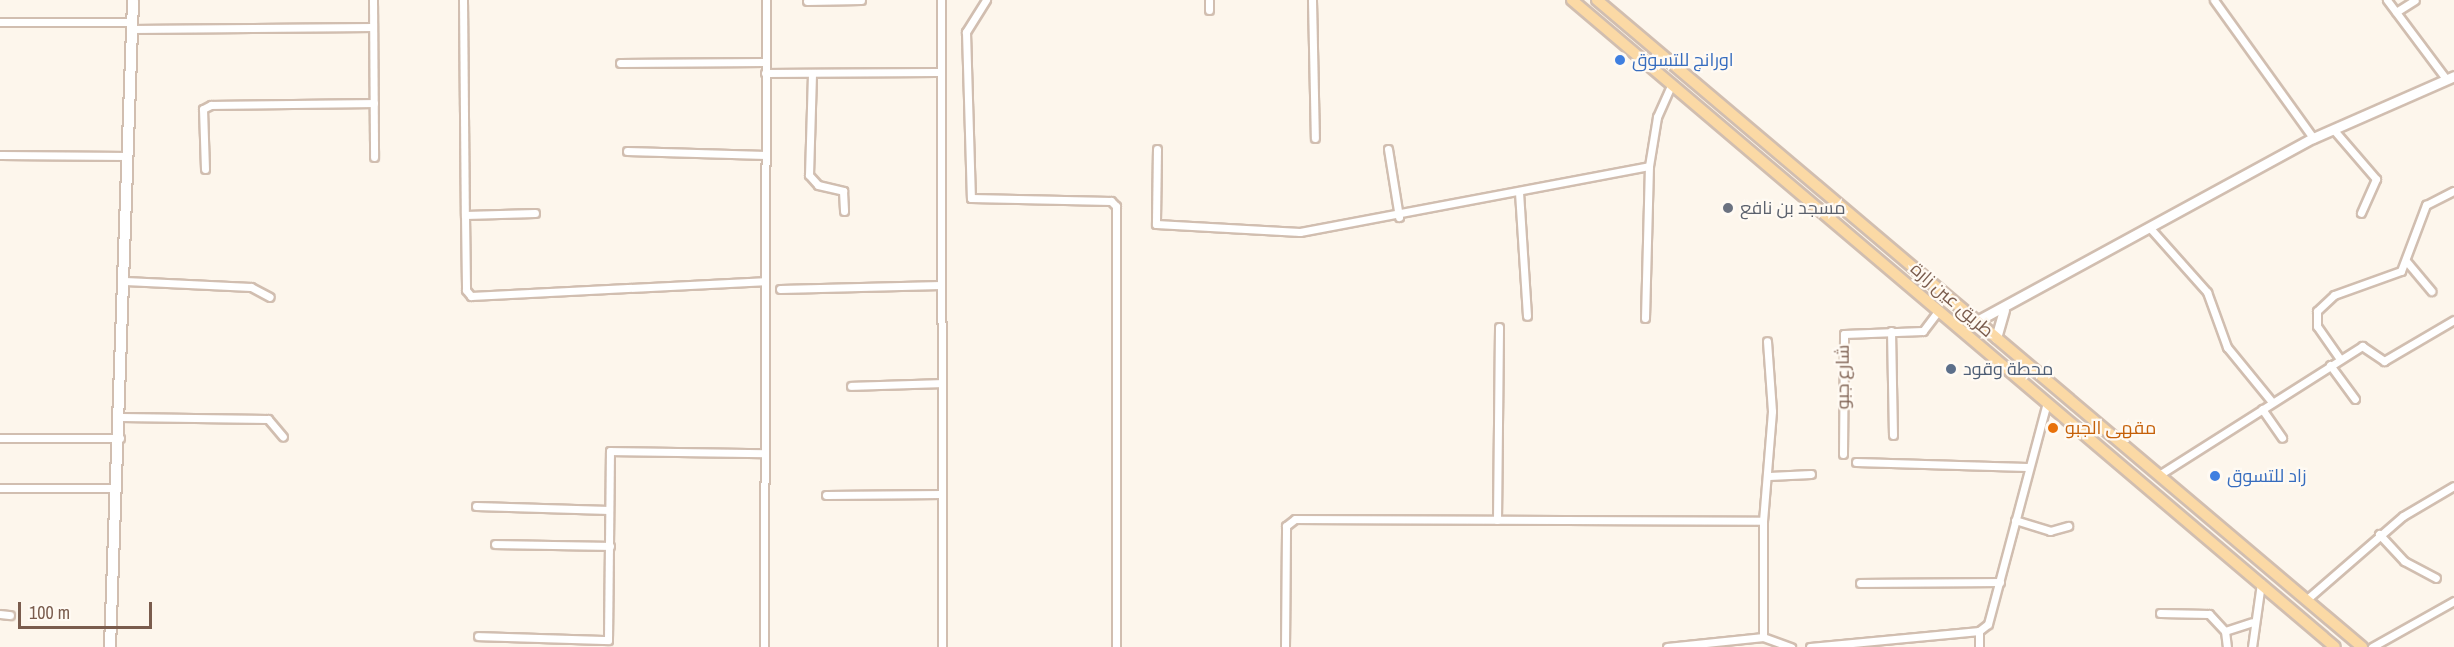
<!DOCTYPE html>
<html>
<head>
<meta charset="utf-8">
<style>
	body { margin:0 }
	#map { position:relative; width:2454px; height:647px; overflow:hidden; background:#fdf6ec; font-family:"Archivo Narrow",Cairo,sans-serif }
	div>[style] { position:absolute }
	.roads { filter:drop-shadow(2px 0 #d1beb0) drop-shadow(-2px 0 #d1beb0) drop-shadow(0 2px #d1beb0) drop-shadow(0 -2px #d1beb0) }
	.minor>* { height:7px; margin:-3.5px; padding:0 3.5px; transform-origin:3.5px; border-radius:3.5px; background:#fff }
	.tertiary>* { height:9px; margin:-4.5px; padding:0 4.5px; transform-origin:4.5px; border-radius:4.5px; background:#fff }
	.secondary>* { height:10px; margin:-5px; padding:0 5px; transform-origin:5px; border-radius:5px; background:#fff }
	.primary>* { height:10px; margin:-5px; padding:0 5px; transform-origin:5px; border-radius:5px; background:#fbd9a5 }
	.dots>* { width:16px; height:16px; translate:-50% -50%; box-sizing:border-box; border:3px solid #fffaf3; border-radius:50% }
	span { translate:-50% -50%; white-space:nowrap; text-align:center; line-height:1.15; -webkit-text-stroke:4.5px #fffaf3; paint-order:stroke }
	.shop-label { font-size:18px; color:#366cbe }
	.left { translate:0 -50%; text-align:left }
	.worship-label { font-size:18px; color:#5b616d }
	.street-label { font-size:18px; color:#7a5c4d }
	.service-label { font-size:18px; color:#4e5e75 }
	.food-label { font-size:18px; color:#c56008 }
	.scale { position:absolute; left:18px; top:602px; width:134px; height:27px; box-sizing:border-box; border:3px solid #7a5c4d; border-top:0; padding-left:8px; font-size:18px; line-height:21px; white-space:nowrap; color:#7a5c4d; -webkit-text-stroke:4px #fffaf3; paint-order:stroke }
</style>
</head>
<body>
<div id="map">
	<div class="roads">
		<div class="minor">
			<i style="left:373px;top:0;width:157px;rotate:89.6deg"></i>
			<i style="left:463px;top:0;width:215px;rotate:89.5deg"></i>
			<i style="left:465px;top:215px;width:70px;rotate:-1.6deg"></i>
			<i style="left:941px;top:0;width:647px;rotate:89.91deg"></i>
			<i style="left:986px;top:0;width:38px;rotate:122deg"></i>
			<i style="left:966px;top:32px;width:166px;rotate:88.3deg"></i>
			<i style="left:971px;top:198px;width:140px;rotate:1.2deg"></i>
			<i style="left:1111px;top:201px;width:7px;rotate:45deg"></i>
			<i style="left:1116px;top:206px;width:441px;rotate:90deg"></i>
			<i style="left:1209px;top:0;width:10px;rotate:90deg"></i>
			<i style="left:1312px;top:0;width:138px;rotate:88.8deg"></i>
			<i style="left:2214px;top:0;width:170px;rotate:54.3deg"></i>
			<i style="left:2387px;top:0;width:99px;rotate:53.2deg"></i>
			<i style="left:807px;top:1px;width:54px;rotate:-1.1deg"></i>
			<i style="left:2396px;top:12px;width:22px;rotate:-32deg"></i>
			<i style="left:0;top:22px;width:132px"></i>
			<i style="left:132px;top:29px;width:241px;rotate:-0.5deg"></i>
			<i style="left:620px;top:63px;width:145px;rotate:-0.4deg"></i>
			<i style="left:765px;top:73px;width:172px;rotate:-0.3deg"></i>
			<i style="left:812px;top:74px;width:101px;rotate:91.7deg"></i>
			<i style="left:809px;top:175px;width:13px;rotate:48deg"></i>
			<i style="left:818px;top:185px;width:26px;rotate:13deg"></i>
			<i style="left:843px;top:191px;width:20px;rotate:87deg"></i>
			<i style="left:2333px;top:129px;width:66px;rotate:49.3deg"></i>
			<i style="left:2376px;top:179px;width:37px;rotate:114deg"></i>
			<i style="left:1157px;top:149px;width:75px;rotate:90.8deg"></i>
			<i style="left:1156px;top:224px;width:144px;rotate:3.2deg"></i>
			<i style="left:1300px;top:232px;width:355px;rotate:-10.7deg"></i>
			<i style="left:1388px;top:149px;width:69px;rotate:80.8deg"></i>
			<i style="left:627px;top:151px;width:139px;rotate:1.6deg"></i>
			<i style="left:0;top:155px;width:128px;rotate:0.4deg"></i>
			<i style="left:205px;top:169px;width:60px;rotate:-91.9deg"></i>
			<i style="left:203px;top:109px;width:9px;rotate:-27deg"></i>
			<i style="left:211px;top:105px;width:163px;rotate:-0.7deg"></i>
			<i style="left:1519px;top:192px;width:124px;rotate:86.3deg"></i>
			<i style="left:465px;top:215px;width:75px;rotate:89.2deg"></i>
			<i style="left:466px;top:290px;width:8px;rotate:50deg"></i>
			<i style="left:471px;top:296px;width:293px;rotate:-2.9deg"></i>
			<i style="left:2150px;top:228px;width:86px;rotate:48.3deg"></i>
			<i style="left:2207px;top:292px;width:59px;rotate:70deg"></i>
			<i style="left:2227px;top:347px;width:71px;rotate:50.7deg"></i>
			<i style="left:2407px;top:262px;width:38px;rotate:50deg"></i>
			<i style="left:125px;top:281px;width:126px;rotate:2.7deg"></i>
			<i style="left:251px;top:287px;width:21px;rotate:28deg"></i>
			<i style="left:780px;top:289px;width:161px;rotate:-1.4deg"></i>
			<i style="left:1645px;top:318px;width:152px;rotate:-88.5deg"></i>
			<i style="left:1649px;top:166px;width:50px;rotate:-80.7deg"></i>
			<i style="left:1657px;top:117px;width:36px;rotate:-66deg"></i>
			<i style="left:1891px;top:331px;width:104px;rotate:88.9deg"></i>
			<i style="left:2340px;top:359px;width:40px;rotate:-124.9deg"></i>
			<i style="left:2317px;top:326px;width:15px;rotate:-90deg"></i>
			<i style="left:2317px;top:311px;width:23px;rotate:-43deg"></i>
			<i style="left:2334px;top:295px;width:71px;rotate:-19.7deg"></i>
			<i style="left:2401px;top:271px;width:71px;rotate:-69.3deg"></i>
			<i style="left:2426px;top:205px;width:31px;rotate:-27deg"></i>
			<i style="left:2330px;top:365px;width:42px;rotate:53.7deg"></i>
			<i style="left:851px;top:386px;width:90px;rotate:-1.9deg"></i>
			<i style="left:2262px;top:409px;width:35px;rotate:55deg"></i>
			<i style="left:121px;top:417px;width:147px;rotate:0.8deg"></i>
			<i style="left:268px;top:419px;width:23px;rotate:50deg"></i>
			<i style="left:0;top:438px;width:120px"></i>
			<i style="left:1843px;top:454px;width:120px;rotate:-89.5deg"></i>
			<i style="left:1844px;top:334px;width:79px;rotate:-2.2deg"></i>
			<i style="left:1923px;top:331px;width:25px;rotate:-53deg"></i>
			<i style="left:1856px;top:462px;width:171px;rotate:1.7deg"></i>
			<i style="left:2159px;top:475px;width:241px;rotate:-32.4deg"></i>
			<i style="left:2362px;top:346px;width:27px;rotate:34deg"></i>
			<i style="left:2384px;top:361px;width:81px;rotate:-30.4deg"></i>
			<i style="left:1769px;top:476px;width:42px;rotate:-2.7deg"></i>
			<i style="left:0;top:488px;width:117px"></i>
			<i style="left:826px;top:495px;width:116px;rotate:-0.5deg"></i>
			<i style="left:476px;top:506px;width:133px;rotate:1.7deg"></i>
			<i style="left:1497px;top:520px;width:193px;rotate:-89.4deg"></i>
			<i style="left:2015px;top:520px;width:37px;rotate:17deg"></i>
			<i style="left:2050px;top:531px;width:19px;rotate:-16deg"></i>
			<i style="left:2379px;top:534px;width:37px;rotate:47deg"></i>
			<i style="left:2404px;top:561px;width:36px;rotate:28deg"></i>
			<i style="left:495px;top:544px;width:115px;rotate:1deg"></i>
			<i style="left:1860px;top:583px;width:140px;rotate:-0.4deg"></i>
			<i style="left:2306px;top:600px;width:128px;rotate:-40.9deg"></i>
			<i style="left:2403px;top:516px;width:59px;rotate:-30.5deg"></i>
			<i style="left:2160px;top:613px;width:49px;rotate:1.2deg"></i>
			<i style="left:2209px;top:614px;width:23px;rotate:47deg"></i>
			<i style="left:2225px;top:631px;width:16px;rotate:83deg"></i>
			<i style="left:0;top:614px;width:10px;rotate:6deg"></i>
			<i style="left:1979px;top:631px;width:16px;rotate:90deg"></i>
			<i style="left:2225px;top:631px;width:28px;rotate:-18deg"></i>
			<i style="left:478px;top:636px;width:130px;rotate:1.8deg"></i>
			<i style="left:608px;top:640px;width:189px;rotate:-89.4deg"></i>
			<i style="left:610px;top:451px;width:152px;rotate:0.8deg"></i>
			<i style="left:1763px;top:637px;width:116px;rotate:-90deg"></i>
			<i style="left:1763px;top:521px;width:110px;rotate:-85.3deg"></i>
			<i style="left:1772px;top:411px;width:70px;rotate:-94.1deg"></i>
			<i style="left:764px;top:647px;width:647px;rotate:-89.82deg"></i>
			<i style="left:1285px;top:647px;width:121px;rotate:-89.5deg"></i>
			<i style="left:1286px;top:526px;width:11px;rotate:-38deg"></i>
			<i style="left:1295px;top:519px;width:468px;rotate:0.2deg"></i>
			<i style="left:1667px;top:647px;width:97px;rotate:-5.9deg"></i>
			<i style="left:1763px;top:637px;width:30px;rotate:20deg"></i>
			<i style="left:1810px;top:647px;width:170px;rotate:-5.4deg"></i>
			<i style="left:1979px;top:631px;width:11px;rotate:-38deg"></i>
			<i style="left:1988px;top:624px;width:229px;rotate:-75.1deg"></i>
			<i style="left:2252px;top:647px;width:65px;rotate:-82deg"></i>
			<i style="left:2372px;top:647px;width:94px;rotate:-29.3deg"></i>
		</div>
		<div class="tertiary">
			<i style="left:1977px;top:321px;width:383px;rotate:-28.6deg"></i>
			<i style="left:2313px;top:138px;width:154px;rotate:-23.7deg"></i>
			<i style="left:1996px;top:338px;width:29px;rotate:-74deg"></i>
		</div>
		<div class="secondary">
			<i style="left:110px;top:647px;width:647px;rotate:-87.96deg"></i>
		</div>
		<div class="primary">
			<i style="left:1572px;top:0;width:1000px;rotate:40.3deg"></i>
			<i style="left:1597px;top:0;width:1002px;rotate:40.22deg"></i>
		</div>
	</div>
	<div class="dots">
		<i style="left:1620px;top:60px;background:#3f7fe0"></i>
		<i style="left:1728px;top:208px;background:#6b7280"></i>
		<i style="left:1951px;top:369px;background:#5c6f8a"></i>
		<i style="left:2053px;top:428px;background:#e8710a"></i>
		<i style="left:2215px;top:476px;background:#3f7fe0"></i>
	</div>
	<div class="shop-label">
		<span class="left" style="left:1632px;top:60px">اورانج للتسوق</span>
		<span class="left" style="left:2227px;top:476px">زاد للتسوق</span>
	</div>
	<div class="worship-label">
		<span class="left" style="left:1740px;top:208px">مسجد بن نافع</span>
	</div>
	<div class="street-label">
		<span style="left:1952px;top:300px;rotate:41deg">طريق عين زارة</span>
		<span style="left:1843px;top:377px;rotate:-90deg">شارع جبو</span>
	</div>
	<div class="service-label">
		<span class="left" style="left:1963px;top:369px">محطة وقود</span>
	</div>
	<div class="food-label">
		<span class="left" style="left:2065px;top:428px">مقهى الجبو</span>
	</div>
	<div class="scale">100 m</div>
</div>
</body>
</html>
